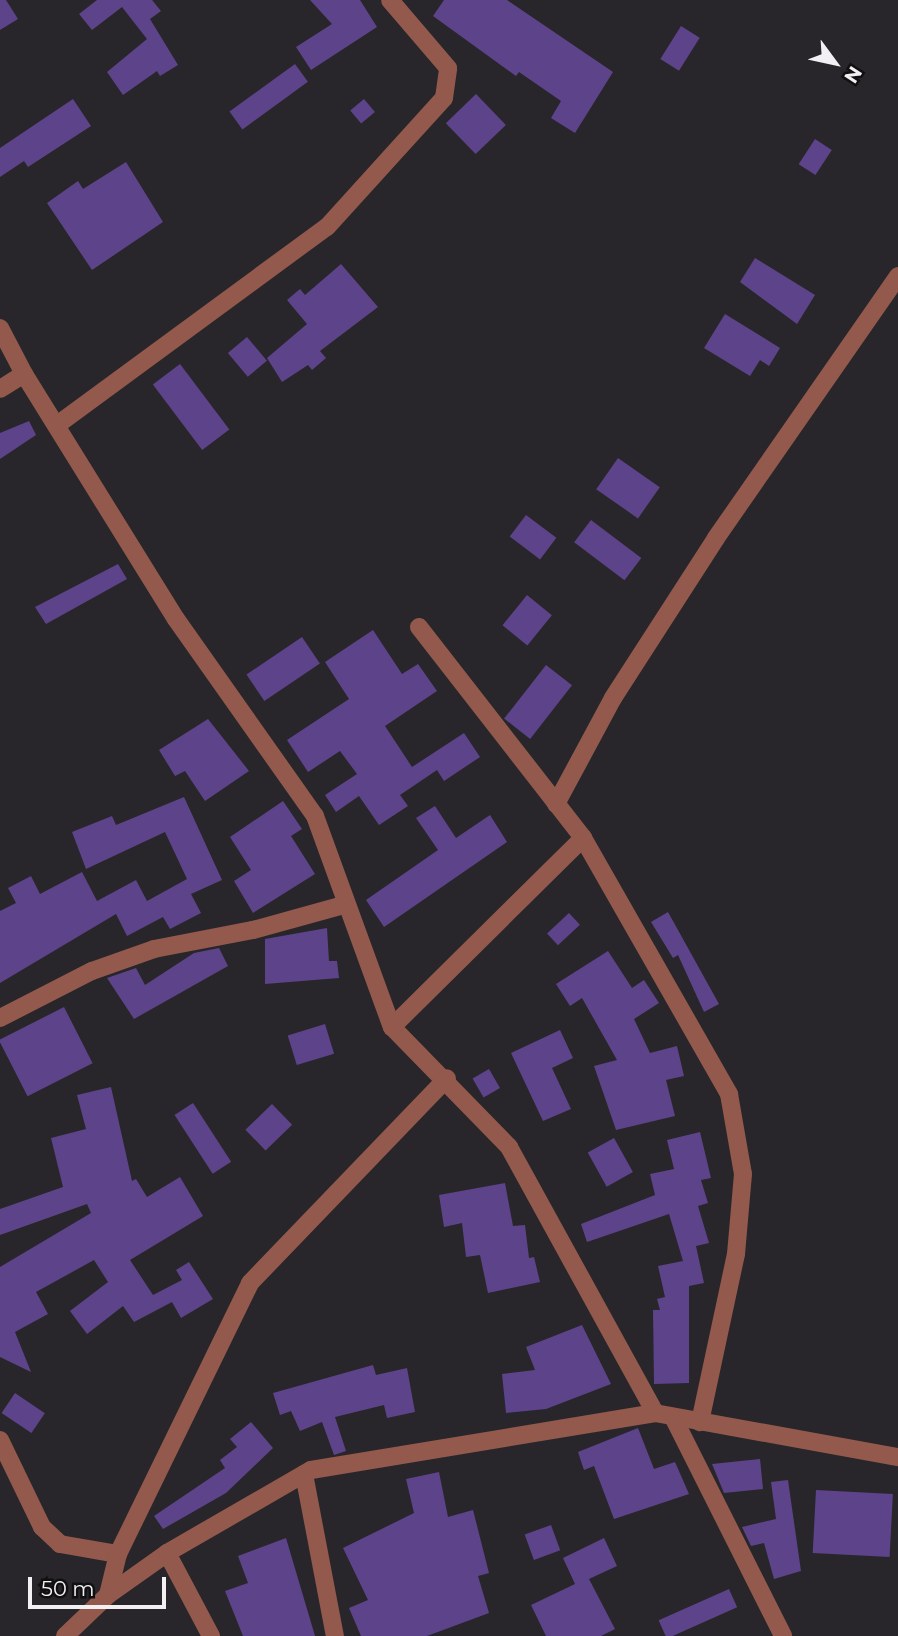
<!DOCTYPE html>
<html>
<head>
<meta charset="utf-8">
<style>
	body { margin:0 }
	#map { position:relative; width:898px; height:1636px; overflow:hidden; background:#28262a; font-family:Montserrat,sans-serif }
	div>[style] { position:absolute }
	.building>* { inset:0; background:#5d438a; transform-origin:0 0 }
	.minor>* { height:18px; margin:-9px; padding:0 9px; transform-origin:9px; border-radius:9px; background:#92594c }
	span { translate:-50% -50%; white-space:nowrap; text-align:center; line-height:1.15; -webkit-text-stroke:7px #111011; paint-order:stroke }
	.north { position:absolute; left:800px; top:28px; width:70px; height:70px; -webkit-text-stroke:5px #111011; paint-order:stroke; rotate:123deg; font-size:19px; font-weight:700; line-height:28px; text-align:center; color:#f2f0f3 }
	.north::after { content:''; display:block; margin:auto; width:24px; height:32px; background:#f2f0f3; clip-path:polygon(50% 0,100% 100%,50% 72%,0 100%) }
	.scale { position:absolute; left:28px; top:1577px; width:138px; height:32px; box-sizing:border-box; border:4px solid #f2f0f3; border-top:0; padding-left:9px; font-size:21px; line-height:24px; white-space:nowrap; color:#f2f0f3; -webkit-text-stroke:5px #111011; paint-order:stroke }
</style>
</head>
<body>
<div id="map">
	<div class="building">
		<i style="clip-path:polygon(0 0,6px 0,18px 19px,0 30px)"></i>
		<i style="clip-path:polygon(97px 0,152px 0,161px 11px,150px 19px,178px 65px,160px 76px,157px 71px,123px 95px,107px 72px,147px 39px,122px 7px,92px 30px,79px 14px)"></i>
		<i style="clip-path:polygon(310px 0,360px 0,377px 27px,311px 70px,296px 47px,332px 24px)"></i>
		<i style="clip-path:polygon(444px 0,507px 0,613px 72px,575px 133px,551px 118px,561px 101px,519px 72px,516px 76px,433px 16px)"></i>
		<i style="left:681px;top:26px;width:22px;height:39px;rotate:32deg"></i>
		<i style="left:295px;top:64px;width:22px;height:81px;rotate:54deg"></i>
		<i style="left:476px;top:94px;width:43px;height:42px;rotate:46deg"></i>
		<i style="clip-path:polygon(73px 99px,91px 126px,28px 167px,24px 161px,0 177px,0 148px)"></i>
		<i style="left:364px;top:99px;width:17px;height:18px;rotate:50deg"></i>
		<i style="left:815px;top:139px;width:20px;height:30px;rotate:33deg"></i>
		<i style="clip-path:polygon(126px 162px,163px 222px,92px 270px,47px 203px,78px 181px,83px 189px)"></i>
		<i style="clip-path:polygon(755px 258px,815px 295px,797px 324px,740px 282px)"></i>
		<i style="clip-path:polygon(341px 264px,378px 307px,320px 351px,326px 358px,312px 370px,308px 365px,282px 382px,267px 358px,307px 324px,287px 300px,300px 289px,305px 295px)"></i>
		<i style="clip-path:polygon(725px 314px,780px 348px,769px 366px,760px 360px,750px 376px,704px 348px)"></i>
		<i style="left:247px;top:337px;width:31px;height:25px;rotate:50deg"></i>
		<i style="left:180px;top:364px;width:82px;height:34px;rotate:53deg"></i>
		<i style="clip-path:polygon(29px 421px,36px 435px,0 459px,0 433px)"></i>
		<i style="left:618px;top:458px;width:51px;height:38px;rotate:35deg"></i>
		<i style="left:526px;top:515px;width:38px;height:27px;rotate:37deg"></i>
		<i style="left:591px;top:520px;width:63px;height:28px;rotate:37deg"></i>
		<i style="clip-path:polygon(118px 564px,127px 579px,46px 624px,35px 607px)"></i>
		<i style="left:527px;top:595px;width:32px;height:39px;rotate:39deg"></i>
		<i style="clip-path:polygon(373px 630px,402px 674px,418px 664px,437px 691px,385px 726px,412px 767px,464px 733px,480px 757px,444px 781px,437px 770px,400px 795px,408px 806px,379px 825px,359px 796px,336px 812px,325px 795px,357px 774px,340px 751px,308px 772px,287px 740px,349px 699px,325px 662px)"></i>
		<i style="left:302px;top:637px;width:32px;height:67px;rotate:56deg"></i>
		<i style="left:546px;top:665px;width:33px;height:68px;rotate:38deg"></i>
		<i style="clip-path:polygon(208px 719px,249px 771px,205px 801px,185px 771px,175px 776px,159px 750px)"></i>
		<i style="clip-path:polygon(184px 797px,222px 880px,191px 894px,201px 913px,170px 929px,163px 917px,127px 936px,116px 914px,0 983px,0 911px,16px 903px,8px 888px,31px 876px,40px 894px,82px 872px,97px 901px,136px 880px,147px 901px,187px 879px,165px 832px,86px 869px,72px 832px,112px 816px,116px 825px)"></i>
		<i style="clip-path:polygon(283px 801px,302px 829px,291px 836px,315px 874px,253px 913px,234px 881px,251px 870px,230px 837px)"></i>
		<i style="clip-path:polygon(435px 806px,456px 838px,490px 815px,507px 842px,384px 927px,366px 900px,438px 850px,416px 818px)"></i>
		<i style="clip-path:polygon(668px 912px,719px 1004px,704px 1012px,678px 955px,673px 958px,651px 922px)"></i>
		<i style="left:569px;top:913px;width:16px;height:30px;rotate:47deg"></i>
		<i style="clip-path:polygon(327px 928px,329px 961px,337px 961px,339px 978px,265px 984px,265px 939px)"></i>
		<i style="clip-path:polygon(219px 948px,228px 966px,134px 1019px,107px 978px,136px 968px,145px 985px,194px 953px)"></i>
		<i style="clip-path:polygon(608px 951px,632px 988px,644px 980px,659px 1003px,634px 1019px,650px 1053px,677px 1046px,684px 1076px,666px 1080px,675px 1116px,616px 1130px,594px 1066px,617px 1060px,582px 998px,570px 1006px,556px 984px)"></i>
		<i style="left:64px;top:1007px;width:63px;height:73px;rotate:63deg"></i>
		<i style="left:325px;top:1024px;width:31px;height:39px;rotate:73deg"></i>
		<i style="clip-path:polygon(560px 1030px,573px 1058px,552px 1068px,571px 1109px,543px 1121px,511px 1053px)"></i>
		<i style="left:489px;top:1069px;width:22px;height:19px;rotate:60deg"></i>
		<i style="clip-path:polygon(111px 1087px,132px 1181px,136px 1179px,147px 1197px,180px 1177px,203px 1216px,130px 1260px,153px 1295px,182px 1280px,176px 1270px,189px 1262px,213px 1299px,181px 1318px,172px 1302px,134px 1322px,123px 1306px,87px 1334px,70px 1311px,108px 1282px,94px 1260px,36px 1292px,48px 1314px,15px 1332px,31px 1372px,0 1357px,0 1267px,91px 1213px,87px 1204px,0 1235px,0 1209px,63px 1187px,51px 1138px,86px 1129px,77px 1095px)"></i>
		<i style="left:193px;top:1103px;width:70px;height:22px;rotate:57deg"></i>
		<i style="left:272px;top:1104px;width:29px;height:37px;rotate:46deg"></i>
		<i style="clip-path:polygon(700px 1132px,711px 1178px,701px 1180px,708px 1203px,698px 1206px,709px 1243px,696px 1246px,704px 1283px,689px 1286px,689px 1383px,654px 1384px,653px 1310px,660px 1310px,657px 1299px,665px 1297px,658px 1266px,683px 1261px,669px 1214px,587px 1242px,581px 1224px,655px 1195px,650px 1174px,674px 1169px,667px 1140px)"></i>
		<i style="left:614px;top:1138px;width:39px;height:30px;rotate:61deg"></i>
		<i style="clip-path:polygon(505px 1183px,513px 1226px,525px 1225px,529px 1258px,534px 1257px,540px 1282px,488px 1293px,480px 1255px,466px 1257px,462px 1223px,444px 1227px,439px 1195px)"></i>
		<i style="clip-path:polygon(582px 1325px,611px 1384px,546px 1409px,506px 1413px,502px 1374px,535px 1370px,526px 1347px)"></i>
		<i style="clip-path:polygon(373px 1365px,376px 1375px,407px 1368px,415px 1412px,387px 1418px,384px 1405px,335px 1417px,346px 1451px,334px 1455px,322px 1422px,300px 1431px,291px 1411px,280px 1415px,273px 1393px)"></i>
		<i style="left:15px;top:1393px;width:36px;height:24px;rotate:34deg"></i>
		<i style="clip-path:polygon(251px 1422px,273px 1448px,226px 1493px,163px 1529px,154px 1516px,225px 1468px,220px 1460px,237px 1447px,230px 1439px)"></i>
		<i style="clip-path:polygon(638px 1428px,654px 1469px,675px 1462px,689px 1494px,614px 1519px,594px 1466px,584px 1470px,578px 1452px)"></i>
		<i style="clip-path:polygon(760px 1459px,763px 1489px,724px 1493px,712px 1464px)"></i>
		<i style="clip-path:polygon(439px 1472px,448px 1517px,473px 1510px,489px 1573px,478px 1576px,489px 1613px,427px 1636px,361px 1636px,349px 1608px,368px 1600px,343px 1548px,414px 1513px,406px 1479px)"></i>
		<i style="clip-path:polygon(788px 1480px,801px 1571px,774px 1579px,764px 1543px,751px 1546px,742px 1527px,776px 1519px,771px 1482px)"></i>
		<i style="left:816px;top:1490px;width:77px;height:63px;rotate:3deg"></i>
		<i style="left:551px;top:1525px;width:27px;height:28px;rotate:70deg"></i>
		<i style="clip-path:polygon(286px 1538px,315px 1636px,243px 1636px,225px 1591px,248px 1583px,238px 1556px)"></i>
		<i style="clip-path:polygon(604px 1538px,617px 1566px,589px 1579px,615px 1629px,601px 1636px,546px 1636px,531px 1605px,575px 1584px,563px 1558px)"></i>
		<i style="left:729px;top:1589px;width:20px;height:77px;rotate:66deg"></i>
	</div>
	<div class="minor">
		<i style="left:0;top:328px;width:52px;rotate:62.4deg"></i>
		<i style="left:24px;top:374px;width:28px;rotate:148deg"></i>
		<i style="left:24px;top:374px;width:288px;rotate:58.2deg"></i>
		<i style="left:176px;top:619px;width:241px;rotate:54.8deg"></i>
		<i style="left:315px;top:816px;width:225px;rotate:70deg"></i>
		<i style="left:392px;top:1027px;width:168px;rotate:45.7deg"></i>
		<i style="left:509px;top:1147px;width:303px;rotate:61.2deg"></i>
		<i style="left:57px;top:425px;width:335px;rotate:-36.3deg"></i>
		<i style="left:327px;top:227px;width:174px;rotate:-47.8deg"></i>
		<i style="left:444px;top:98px;width:30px;rotate:-82deg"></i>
		<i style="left:448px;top:68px;width:89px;rotate:-130.5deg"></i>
		<i style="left:419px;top:627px;width:267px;rotate:52.1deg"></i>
		<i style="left:583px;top:838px;width:295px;rotate:60.3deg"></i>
		<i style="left:729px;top:1094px;width:81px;rotate:80.1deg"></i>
		<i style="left:743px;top:1174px;width:80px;rotate:95deg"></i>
		<i style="left:736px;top:1254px;width:172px;rotate:102.1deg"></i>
		<i style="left:556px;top:804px;width:120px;rotate:-61.7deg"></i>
		<i style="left:613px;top:698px;width:190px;rotate:-57.2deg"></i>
		<i style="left:716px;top:538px;width:319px;rotate:-55.2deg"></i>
		<i style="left:0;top:1018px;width:103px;rotate:-27.1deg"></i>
		<i style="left:92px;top:971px;width:66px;rotate:-19.5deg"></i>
		<i style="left:154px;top:949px;width:101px;rotate:-10.9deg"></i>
		<i style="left:253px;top:930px;width:94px;rotate:-15.4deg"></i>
		<i style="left:392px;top:1027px;width:269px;rotate:-44.7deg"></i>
		<i style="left:673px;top:1417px;width:245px;rotate:63.3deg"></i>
		<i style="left:0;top:1440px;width:97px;rotate:64.2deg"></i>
		<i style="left:42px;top:1527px;width:25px;rotate:43deg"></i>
		<i style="left:60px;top:1544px;width:59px;rotate:9.8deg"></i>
		<i style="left:304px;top:1474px;width:165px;rotate:79.2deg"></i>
		<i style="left:167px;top:1553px;width:94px;rotate:62.1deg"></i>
		<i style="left:108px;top:1595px;width:42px;rotate:-76.3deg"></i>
		<i style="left:118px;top:1554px;width:301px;rotate:-64deg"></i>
		<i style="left:250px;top:1283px;width:284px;rotate:-46.1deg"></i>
		<i style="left:65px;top:1636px;width:59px;rotate:-43.6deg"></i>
		<i style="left:108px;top:1595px;width:72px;rotate:-35.4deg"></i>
		<i style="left:167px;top:1553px;width:166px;rotate:-30deg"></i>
		<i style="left:311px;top:1470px;width:349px;rotate:-9.4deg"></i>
		<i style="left:655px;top:1413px;width:247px;rotate:10.3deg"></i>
	</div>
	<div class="north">N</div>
	<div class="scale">50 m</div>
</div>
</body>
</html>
